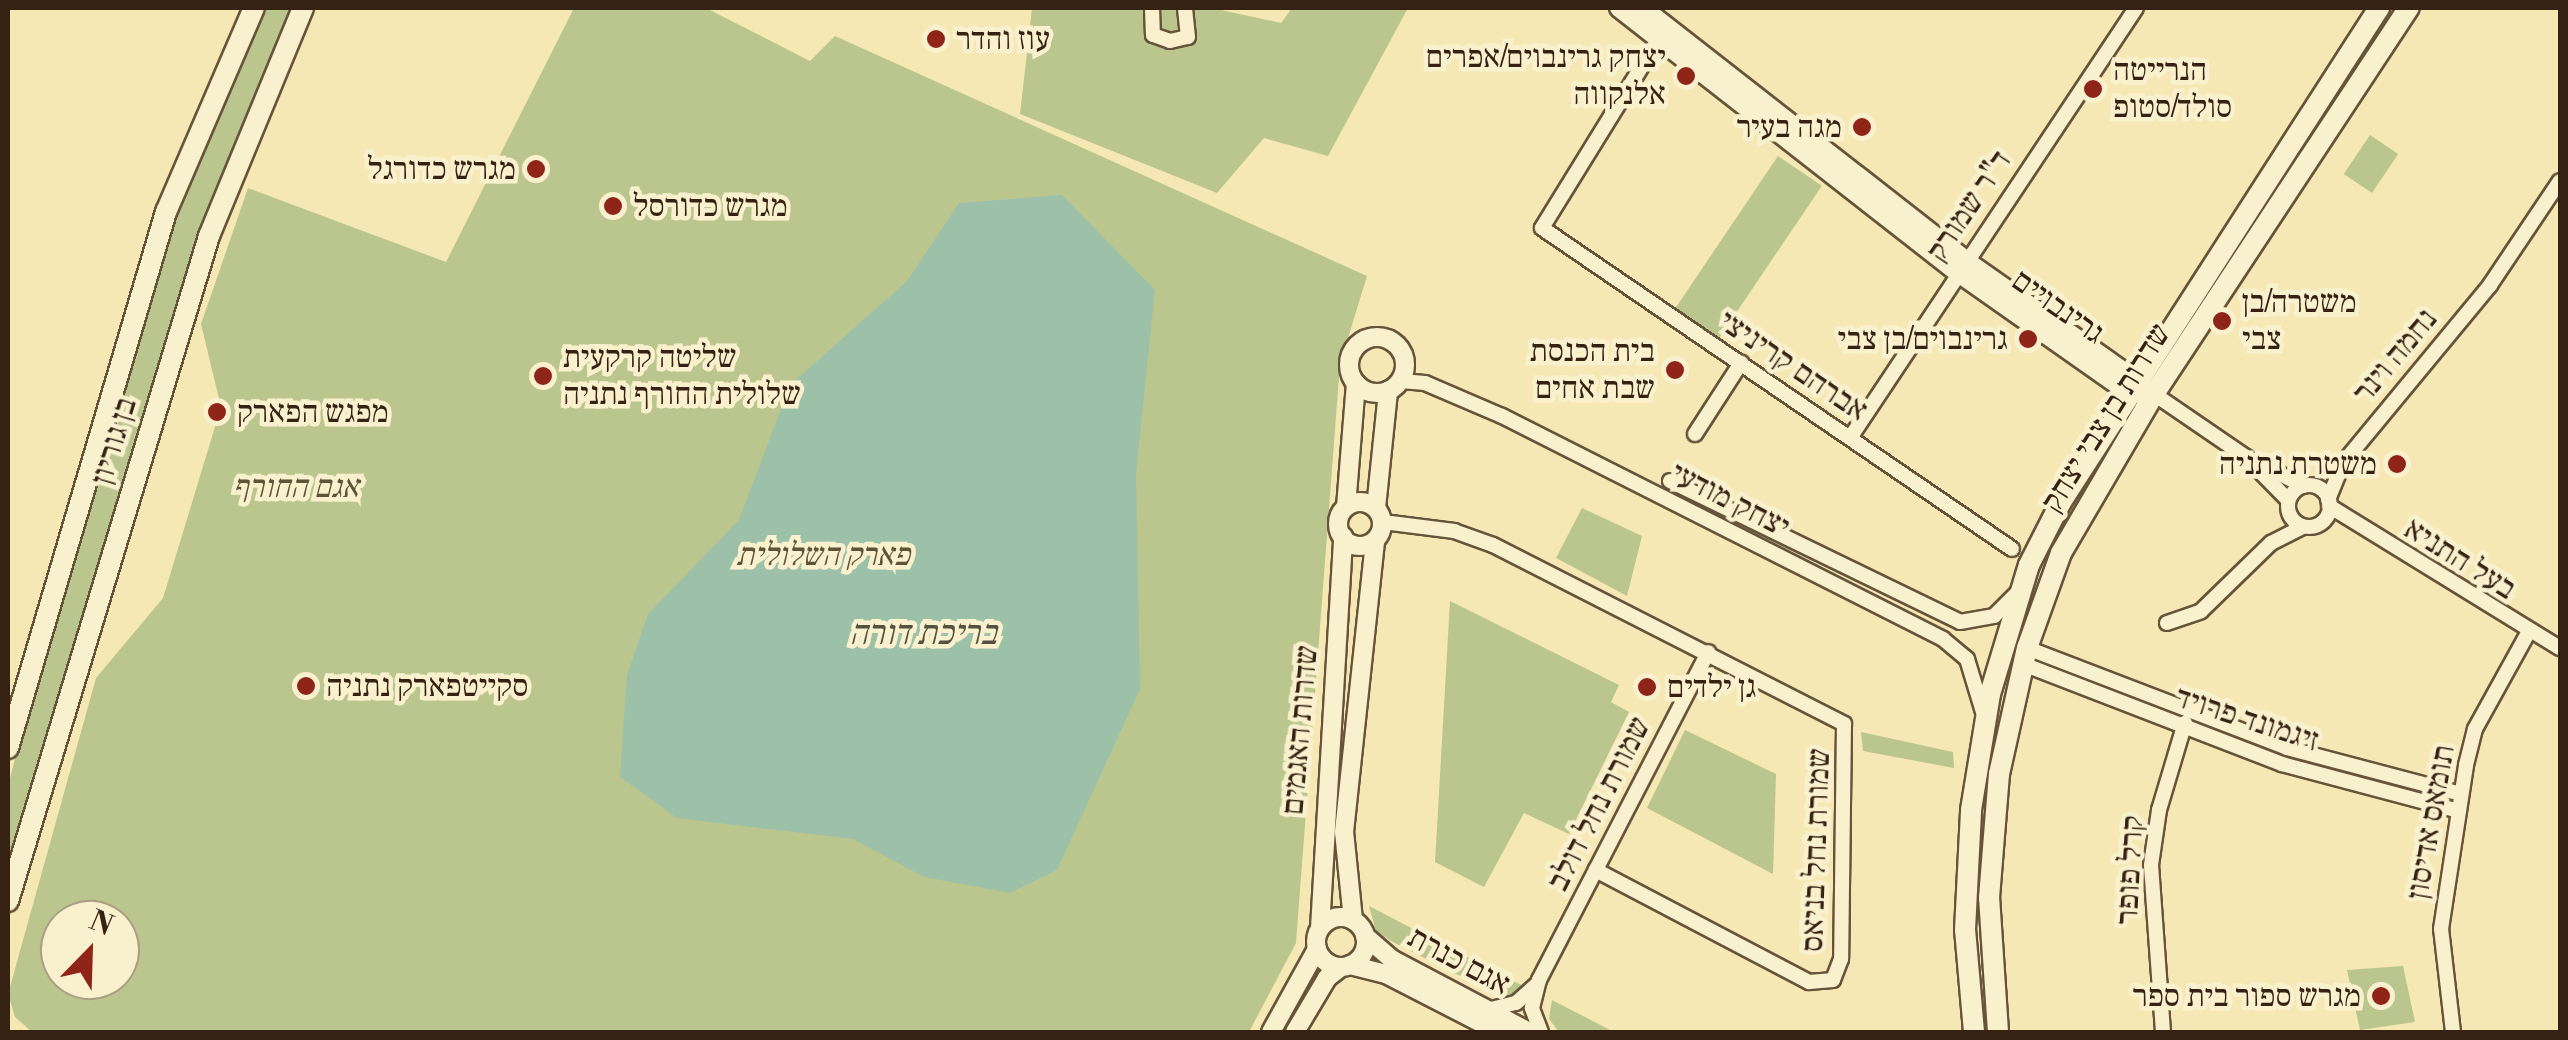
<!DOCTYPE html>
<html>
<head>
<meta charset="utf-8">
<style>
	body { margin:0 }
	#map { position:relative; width:2568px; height:1040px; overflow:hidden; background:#f6e8b4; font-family:"Libre Bodoni","Frank Ruhl Libre",serif }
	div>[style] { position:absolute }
	.green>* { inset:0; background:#bbc68e; transform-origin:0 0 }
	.water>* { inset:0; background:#9dc0a9 }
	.roads { filter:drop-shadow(2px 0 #66543a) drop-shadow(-2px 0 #66543a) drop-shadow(0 2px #66543a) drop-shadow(0 -2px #66543a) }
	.minor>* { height:14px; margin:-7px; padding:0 7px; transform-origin:7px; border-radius:7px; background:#f9f0ce }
	.minor>.ring { margin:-7px; padding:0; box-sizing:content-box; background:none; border:14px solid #f9f0ce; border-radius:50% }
	.tertiary>* { height:18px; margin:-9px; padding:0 9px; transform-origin:9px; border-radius:9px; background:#f9f0ce }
	.tertiary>.ring { margin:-9px; padding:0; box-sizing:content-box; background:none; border:18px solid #f9f0ce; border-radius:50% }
	.secondary>* { height:20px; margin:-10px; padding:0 10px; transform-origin:10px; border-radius:10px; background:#f9f0ce }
	.dots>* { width:28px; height:28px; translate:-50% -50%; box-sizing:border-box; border:5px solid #f9f0ce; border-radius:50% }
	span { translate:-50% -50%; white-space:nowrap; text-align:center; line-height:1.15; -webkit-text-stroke:9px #f9f0ce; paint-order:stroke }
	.poi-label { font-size:32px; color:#362212 }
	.left { translate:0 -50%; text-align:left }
	.right { translate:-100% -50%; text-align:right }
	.street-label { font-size:32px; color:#362212 }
	.park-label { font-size:32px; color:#5e5337; font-style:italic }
	.water-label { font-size:35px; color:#55513f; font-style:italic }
	.frame { position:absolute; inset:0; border:10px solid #362212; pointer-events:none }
	.north { position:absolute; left:40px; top:900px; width:100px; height:100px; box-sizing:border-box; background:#f9f0ce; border:2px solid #ab9e83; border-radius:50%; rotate:23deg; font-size:28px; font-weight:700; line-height:40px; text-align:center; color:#362212 }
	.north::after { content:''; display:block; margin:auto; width:35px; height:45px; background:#8f2418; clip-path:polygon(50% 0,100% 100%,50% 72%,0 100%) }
</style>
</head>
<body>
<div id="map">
	<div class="green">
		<i style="clip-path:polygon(266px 8px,290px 8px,204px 220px,8px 869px,8px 786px,39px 665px,174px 223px)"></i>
		<i style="clip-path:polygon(evenodd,574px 8px,706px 8px,810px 61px,835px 36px,1367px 276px,1340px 364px,1296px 943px,1249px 1032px,32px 1032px,15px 1017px,8px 994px,96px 678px,163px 598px,221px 407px,201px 324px,248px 188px,446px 262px,574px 8px,60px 920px,120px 920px,120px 980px,60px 980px,60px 920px)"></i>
		<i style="clip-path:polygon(1032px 8px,1212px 8px,1281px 23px,1292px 8px,1408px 8px,1328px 156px,1264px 138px,1217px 193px,1020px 114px)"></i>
		<i style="left:2370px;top:135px;width:34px;height:47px;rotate:34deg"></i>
		<i style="left:1778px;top:156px;width:53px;height:186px;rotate:34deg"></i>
		<i style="clip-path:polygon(1582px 508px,1642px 536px,1627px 596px,1556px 558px)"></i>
		<i style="clip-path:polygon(1450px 601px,1619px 685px,1611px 702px,1629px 712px,1569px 834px,1524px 813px,1484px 887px,1435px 862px)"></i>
		<i style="clip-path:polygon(1685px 730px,1776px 774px,1773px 874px,1647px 808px)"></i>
		<i style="clip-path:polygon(1861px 732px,1953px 752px,1954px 768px,1863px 751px)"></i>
		<i style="clip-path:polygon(1369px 906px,1523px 986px,1511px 997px,1496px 994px,1391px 941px,1376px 931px)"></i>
		<i style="clip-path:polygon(2403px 966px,2415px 1022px,2360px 1030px,2347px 970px)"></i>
		<i style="clip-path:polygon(1552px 1000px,1614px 1032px,1559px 1032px,1549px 1019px)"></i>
	</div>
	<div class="water">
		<i style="clip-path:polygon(1062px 195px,1155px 290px,1136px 473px,1140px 689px,1057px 870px,1010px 893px,924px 877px,853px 839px,677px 818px,620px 777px,627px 675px,648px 614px,739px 520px,790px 385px,907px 281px,959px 203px)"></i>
	</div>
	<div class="roads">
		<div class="minor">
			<i style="left:1152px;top:8px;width:27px;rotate:88deg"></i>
			<i style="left:1153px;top:35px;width:18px;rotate:19deg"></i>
			<i style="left:1170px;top:41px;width:18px;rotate:-13deg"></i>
			<i style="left:1188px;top:37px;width:29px;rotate:-96deg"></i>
			<i style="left:1663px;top:32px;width:230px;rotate:121.7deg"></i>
			<i style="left:1542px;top:228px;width:569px;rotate:34.33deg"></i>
			<i style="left:1401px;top:381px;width:24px;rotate:5deg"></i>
			<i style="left:1425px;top:383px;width:84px;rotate:23.2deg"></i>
			<i style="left:1502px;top:416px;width:494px;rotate:26.8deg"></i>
			<i style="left:1943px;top:639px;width:31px;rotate:40deg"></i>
			<i style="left:1967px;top:659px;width:55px;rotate:73.2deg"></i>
			<i style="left:2154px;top:394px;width:112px;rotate:34.4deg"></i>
			<i style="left:2246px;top:457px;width:60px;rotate:45.7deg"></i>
			<i style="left:1695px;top:434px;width:85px;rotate:-57.1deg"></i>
			<i style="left:1850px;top:438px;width:516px;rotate:-56.37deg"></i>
			<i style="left:2260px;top:464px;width:49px;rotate:26.6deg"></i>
			<i style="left:1670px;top:481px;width:322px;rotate:25.9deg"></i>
			<i style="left:1960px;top:622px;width:35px;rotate:-10deg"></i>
			<i style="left:1994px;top:616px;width:34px;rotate:-45deg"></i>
			<i class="ring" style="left:2288px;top:485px;width:28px;height:28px"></i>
			<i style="left:2328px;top:500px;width:40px;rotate:-68deg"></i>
			<i style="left:2343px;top:463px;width:231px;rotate:-50.4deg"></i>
			<i style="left:2490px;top:285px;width:125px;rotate:-56.1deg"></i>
			<i style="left:2329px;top:506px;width:271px;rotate:31.6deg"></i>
			<i style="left:1383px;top:522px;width:72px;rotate:7.2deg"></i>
			<i style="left:1454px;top:531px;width:41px;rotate:19.7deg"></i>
			<i style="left:1493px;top:545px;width:394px;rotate:27deg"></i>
			<i style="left:1844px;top:724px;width:235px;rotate:90.7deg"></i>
			<i style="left:1841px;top:959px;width:22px;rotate:111deg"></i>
			<i style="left:1833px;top:980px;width:24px;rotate:175deg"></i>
			<i style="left:1809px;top:982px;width:241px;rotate:-152.3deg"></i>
			<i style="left:2167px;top:623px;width:36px;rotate:-19deg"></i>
			<i style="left:2201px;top:611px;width:98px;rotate:-44.2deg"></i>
			<i style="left:2271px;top:543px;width:36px;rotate:-27deg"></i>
			<i style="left:2027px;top:648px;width:279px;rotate:21deg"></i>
			<i style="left:2287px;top:748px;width:180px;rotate:14.8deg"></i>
			<i style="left:2023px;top:664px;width:278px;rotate:21.1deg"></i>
			<i style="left:2282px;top:764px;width:183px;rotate:14.9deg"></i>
			<i style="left:1487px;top:1010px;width:30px;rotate:-14deg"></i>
			<i style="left:1516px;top:1003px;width:27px;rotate:-42deg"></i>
			<i style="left:1541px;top:1032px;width:26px;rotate:-111deg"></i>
			<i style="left:1532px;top:1008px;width:29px;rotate:-76deg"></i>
			<i style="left:1539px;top:980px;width:369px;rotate:-62.7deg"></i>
			<i style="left:2163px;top:1032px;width:167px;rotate:-94.1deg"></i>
			<i style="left:2151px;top:865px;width:56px;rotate:-81.7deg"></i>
			<i style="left:2159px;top:810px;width:91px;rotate:-73.4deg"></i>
			<i style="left:2453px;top:1032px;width:104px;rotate:-96.6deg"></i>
			<i style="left:2441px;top:929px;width:166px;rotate:-81.3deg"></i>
			<i style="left:2466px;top:765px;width:37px;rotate:-76deg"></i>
			<i style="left:2475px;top:729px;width:110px;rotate:-61.1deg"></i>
		</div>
		<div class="tertiary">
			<i style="left:1619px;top:8px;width:429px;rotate:38deg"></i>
			<i style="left:1957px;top:272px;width:210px;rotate:35.1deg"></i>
			<i style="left:2129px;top:393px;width:14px;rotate:4deg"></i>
			<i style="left:1643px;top:8px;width:409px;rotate:38deg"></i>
			<i style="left:1965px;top:260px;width:226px;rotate:35.1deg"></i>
			<i class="ring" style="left:1349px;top:337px;width:38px;height:38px"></i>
			<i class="ring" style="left:1338px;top:502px;width:26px;height:26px"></i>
			<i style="left:1346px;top:507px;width:124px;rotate:-85.4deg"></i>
			<i style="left:1376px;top:508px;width:118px;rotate:-84.1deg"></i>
			<i class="ring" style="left:1316px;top:917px;width:32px;height:32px"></i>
			<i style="left:1353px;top:920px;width:88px;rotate:-95.8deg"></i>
			<i style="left:1344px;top:832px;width:293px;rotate:-83.9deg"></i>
			<i style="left:1320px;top:928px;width:392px;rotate:-86.6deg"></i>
			<i style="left:1365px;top:936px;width:37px;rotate:41deg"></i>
			<i style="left:1393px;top:960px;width:154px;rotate:27.9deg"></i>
			<i style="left:1350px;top:965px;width:37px;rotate:14deg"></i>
			<i style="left:1386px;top:974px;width:127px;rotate:27.2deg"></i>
			<i style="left:1271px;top:1032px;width:95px;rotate:-61deg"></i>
			<i style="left:1295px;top:1032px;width:63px;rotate:-59.3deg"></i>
			<i style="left:1327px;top:978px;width:18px;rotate:-38deg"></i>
		</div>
		<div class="secondary">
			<i style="left:8px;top:748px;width:559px;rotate:-73.58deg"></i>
			<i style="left:166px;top:212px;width:222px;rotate:-66.7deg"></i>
			<i style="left:8px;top:901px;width:695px;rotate:-73.18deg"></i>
			<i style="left:209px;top:236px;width:247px;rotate:-67.6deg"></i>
			<i style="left:1974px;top:1032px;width:102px;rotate:-95deg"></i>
			<i style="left:1965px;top:930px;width:120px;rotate:-87.1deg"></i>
			<i style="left:1971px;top:810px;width:118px;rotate:-80.7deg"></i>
			<i style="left:1990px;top:694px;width:135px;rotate:-73.2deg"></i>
			<i style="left:2029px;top:565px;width:71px;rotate:-63.1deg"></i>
			<i style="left:2061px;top:502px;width:588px;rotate:-57.23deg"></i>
			<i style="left:1998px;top:1032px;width:134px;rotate:-93.8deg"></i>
			<i style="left:1989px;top:898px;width:124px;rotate:-85.4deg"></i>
			<i style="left:1999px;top:774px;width:129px;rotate:-77.5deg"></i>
			<i style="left:2027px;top:648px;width:101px;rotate:-70.3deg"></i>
			<i style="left:2061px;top:553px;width:184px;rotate:-59.7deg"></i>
			<i style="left:2154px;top:394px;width:463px;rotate:-56.6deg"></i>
		</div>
	</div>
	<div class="dots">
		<i style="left:936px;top:39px;background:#8f2418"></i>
		<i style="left:1686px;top:76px;background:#8f2418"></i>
		<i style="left:2093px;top:89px;background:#8f2418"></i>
		<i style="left:1862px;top:127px;background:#8f2418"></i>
		<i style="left:536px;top:169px;background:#8f2418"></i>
		<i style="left:613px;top:206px;background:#8f2418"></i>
		<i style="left:2222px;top:321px;background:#8f2418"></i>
		<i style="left:2028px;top:339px;background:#8f2418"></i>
		<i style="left:1675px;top:370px;background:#8f2418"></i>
		<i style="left:543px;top:376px;background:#8f2418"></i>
		<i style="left:217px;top:412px;background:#8f2418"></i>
		<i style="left:2397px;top:464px;background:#8f2418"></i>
		<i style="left:306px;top:686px;background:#8f2418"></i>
		<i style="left:1647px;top:687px;background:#8f2418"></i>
		<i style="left:2381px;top:996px;background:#8f2418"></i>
	</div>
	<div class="poi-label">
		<span class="left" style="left:956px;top:39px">עוז והדר</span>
		<span class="right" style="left:1666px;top:76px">יצחק גרינבוים/אפרים<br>אלנקווה</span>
		<span class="left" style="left:2113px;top:89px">הנרייטה<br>סולד/סטופ</span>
		<span class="right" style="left:1842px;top:127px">מגה בעיר</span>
		<span class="right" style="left:516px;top:169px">מגרש כדורגל</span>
		<span class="left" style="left:633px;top:206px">מגרש כדורסל</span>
		<span class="left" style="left:2242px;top:321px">משטרה/בן<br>צבי</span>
		<span class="right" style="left:2008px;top:339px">גרינבוים/בן צבי</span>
		<span class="right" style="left:1655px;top:370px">בית הכנסת<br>שבת אחים</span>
		<span class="left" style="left:563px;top:376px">שליטה קרקעית<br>שלולית החורף נתניה</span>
		<span class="left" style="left:237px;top:412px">מפגש הפארק</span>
		<span class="right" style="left:2377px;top:464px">משטרת נתניה</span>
		<span class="left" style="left:326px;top:686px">סקייטפארק נתניה</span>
		<span class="left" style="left:1667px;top:687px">גן ילדים</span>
		<span class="right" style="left:2361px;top:996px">מגרש ספור בית ספר</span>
	</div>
	<div class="street-label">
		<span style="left:1969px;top:206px;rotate:-56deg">ד"ר שמורק</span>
		<span style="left:2058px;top:307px;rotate:35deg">גרינבויים</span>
		<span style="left:2395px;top:356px;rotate:-50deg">נחמה וינר</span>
		<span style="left:1793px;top:366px;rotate:34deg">אברהם קריניצי</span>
		<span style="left:2106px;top:418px;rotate:-58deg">שדרות בן צבי יצחק</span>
		<span style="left:114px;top:441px;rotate:-73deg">בן גוריון</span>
		<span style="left:1730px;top:500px;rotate:27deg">יצחק מודעי</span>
		<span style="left:2460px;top:559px;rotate:32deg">בעל התניא</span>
		<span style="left:2247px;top:719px;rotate:18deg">זיגמונד פרויד</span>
		<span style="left:1300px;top:730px;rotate:-85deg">שדרות האגמים</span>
		<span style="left:1599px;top:804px;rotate:-63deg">שמורת נחל דולב</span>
		<span style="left:2431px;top:822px;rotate:-80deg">תומאס אדיסון</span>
		<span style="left:1816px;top:850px;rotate:-88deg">שמורת נחל בניאס</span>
		<span style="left:2130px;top:870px;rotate:-87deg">קרל פופר</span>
		<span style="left:1459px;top:961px;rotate:28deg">אגם כנרת</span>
	</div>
	<div class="park-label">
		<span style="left:296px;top:487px">אגם החורף</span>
		<span style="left:823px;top:555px">פארק השלולית</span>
	</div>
	<div class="water-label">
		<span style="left:923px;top:634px">בריכת דורה</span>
	</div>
	<div class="frame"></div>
	<div class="north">N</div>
</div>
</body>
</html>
